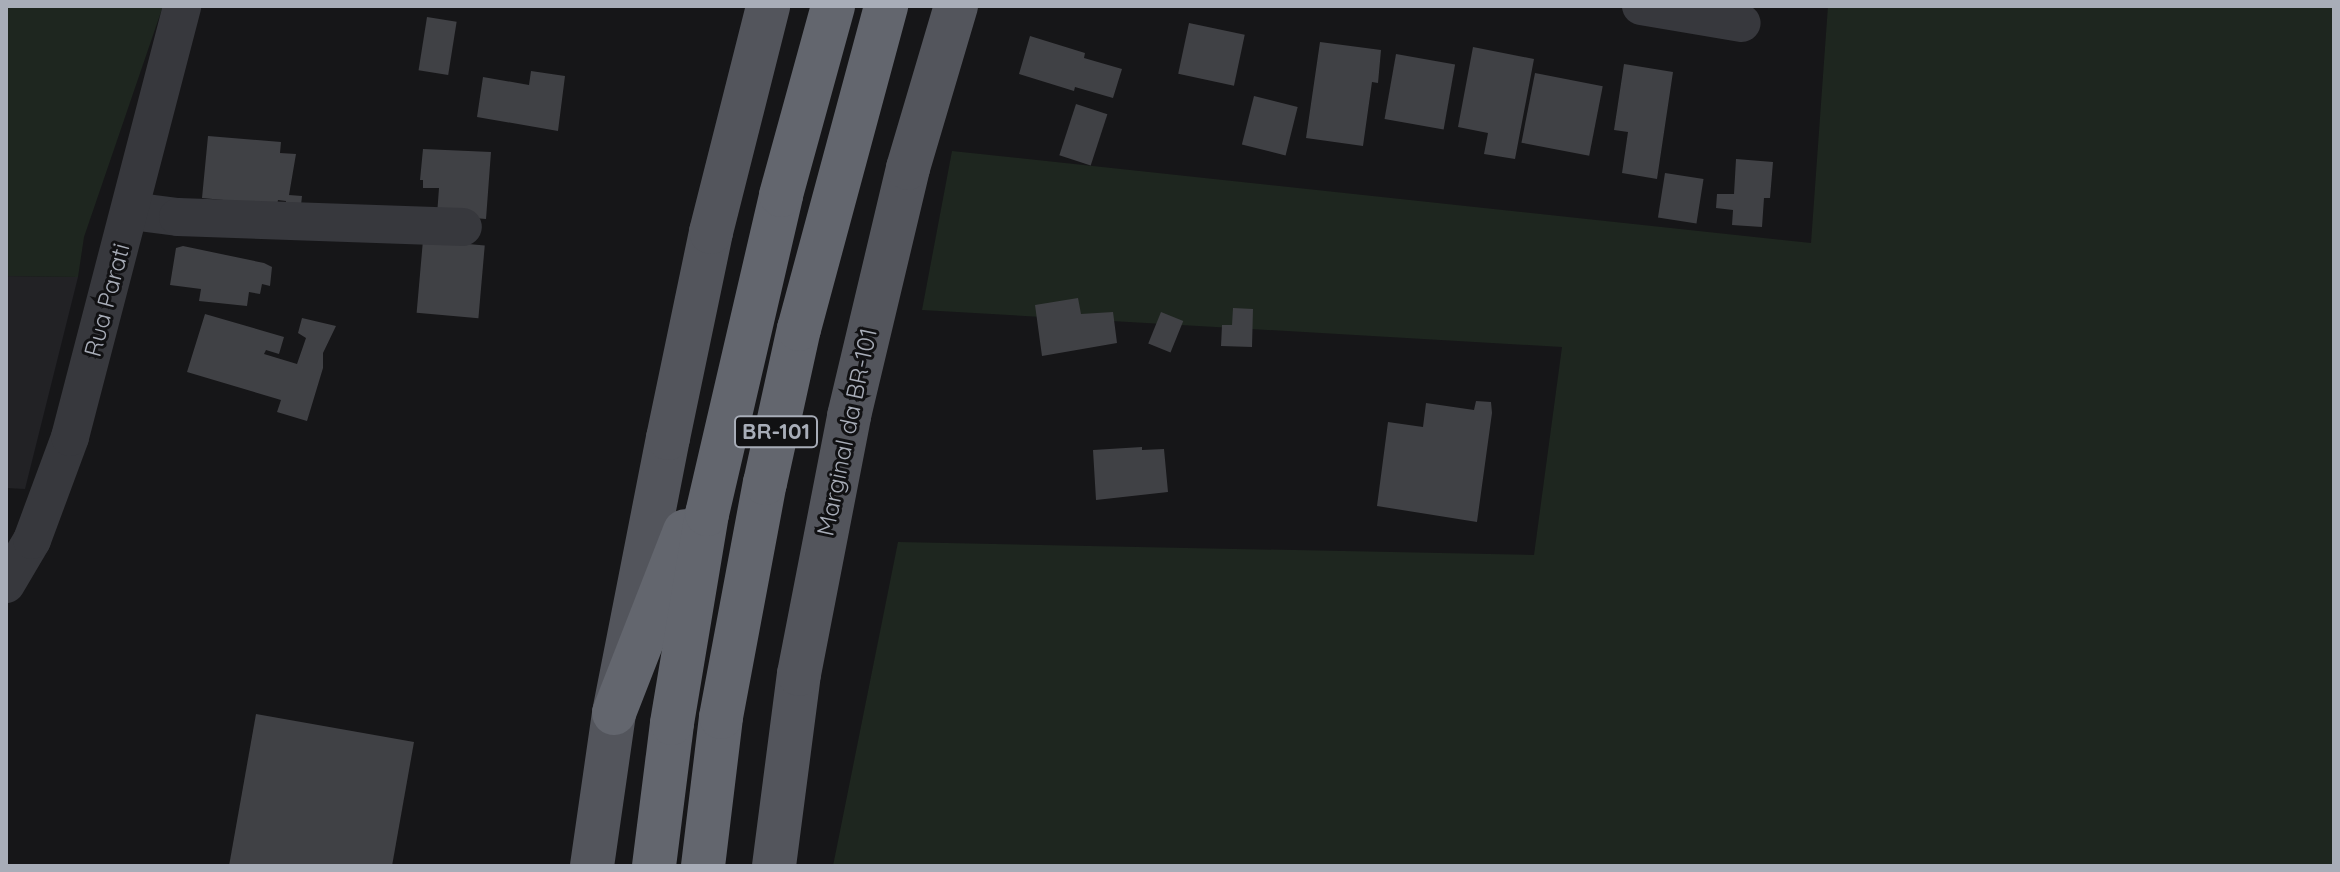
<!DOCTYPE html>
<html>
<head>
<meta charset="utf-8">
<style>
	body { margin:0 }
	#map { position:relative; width:2340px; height:872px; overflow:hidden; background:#161618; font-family:Quicksand,sans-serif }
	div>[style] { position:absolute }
	.built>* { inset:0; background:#222225 }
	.green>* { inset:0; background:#1e261f }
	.building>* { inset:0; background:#404145; transform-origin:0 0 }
	.minor>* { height:38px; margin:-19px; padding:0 19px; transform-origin:19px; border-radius:19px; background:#37383d }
	.major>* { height:44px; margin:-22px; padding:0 22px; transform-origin:22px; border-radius:22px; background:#53555c }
	.highway>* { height:44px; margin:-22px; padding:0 22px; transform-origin:22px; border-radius:22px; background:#63666e }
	span { translate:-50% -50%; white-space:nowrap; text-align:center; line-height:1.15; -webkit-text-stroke:6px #111113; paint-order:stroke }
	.shield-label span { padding:2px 6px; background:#111113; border:2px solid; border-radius:6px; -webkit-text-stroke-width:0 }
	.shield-label { font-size:22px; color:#a8adb8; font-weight:700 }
	.street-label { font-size:24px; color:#a8adb8 }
	.frame { position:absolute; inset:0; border:8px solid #a8adb8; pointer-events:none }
</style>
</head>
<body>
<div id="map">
	<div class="built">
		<i style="clip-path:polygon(6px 276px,78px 277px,25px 489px,6px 488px)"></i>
	</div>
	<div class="green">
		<i style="clip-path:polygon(6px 6px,163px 6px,84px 237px,78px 277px,6px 276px)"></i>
		<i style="clip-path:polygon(1828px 6px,2334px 6px,2334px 866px,833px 866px,898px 542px,1534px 555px,1562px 347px,922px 310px,952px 151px,1811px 243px)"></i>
	</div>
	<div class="building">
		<i style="left:427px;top:17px;width:30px;height:54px;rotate:9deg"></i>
		<i style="left:1189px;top:23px;width:57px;height:52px;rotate:12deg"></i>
		<i style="clip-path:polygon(1030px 36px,1085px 53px,1084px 58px,1122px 69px,1113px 98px,1075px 87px,1074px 91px,1019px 74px)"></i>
		<i style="clip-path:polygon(1320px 42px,1381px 50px,1378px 83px,1372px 82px,1363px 146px,1306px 138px)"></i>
		<i style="clip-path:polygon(1473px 47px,1534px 59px,1515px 159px,1484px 154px,1488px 133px,1458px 127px)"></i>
		<i style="left:1396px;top:54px;width:60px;height:66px;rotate:10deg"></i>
		<i style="clip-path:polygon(1624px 64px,1673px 72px,1657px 179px,1622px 173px,1628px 132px,1614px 130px)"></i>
		<i style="clip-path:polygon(531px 71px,565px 76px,558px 131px,477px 117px,483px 77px,529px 85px)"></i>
		<i style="left:1535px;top:73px;width:69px;height:71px;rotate:11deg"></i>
		<i style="left:1254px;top:96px;width:45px;height:50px;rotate:14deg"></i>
		<i style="left:1076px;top:104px;width:33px;height:54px;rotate:18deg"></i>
		<i style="clip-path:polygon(208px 136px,281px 142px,280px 153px,296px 154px,289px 195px,302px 196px,300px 215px,285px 213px,286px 201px,278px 200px,277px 205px,202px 198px)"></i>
		<i style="clip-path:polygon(423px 149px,491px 152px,486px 219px,437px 215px,439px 188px,423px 188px,423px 180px,420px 180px)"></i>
		<i style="clip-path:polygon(1736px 159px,1773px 162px,1770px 198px,1764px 198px,1762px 227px,1732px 225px,1733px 210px,1716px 208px,1717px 194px,1734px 194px)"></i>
		<i style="left:1665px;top:173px;width:39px;height:45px;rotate:9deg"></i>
		<i style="left:423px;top:240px;width:62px;height:73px;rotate:5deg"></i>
		<i style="clip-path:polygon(183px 246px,264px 263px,272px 267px,270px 286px,262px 284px,260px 294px,249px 292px,247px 306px,199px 301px,201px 289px,170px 285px,176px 248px)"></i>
		<i style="clip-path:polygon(1078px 298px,1081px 314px,1113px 312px,1117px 343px,1042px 356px,1035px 305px)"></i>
		<i style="clip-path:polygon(1233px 308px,1253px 309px,1252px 347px,1221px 346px,1222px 325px,1232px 325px)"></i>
		<i style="left:1161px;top:312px;width:24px;height:34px;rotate:22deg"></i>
		<i style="clip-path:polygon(205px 314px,284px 337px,279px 354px,266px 350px,264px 354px,297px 364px,306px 338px,298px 333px,302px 318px,336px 326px,323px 353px,323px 368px,307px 421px,277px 412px,281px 400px,187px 372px)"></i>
		<i style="clip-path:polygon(1476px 401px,1491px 402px,1492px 413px,1477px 522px,1377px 506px,1388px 422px,1423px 427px,1426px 403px,1474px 410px)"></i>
		<i style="clip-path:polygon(1142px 447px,1142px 450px,1164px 449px,1168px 492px,1096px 500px,1093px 450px)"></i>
		<i style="clip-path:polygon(256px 714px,414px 742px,392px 866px,229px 866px)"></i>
	</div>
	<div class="minor">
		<i style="left:1641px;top:6px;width:102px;rotate:9.6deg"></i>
		<i style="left:131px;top:211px;width:47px;rotate:7.3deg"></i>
		<i style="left:178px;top:217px;width:285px;rotate:2deg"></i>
		<i style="left:6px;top:584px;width:51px;rotate:-59.4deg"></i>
		<i style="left:32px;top:540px;width:110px;rotate:-69.7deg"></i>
		<i style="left:70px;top:437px;width:445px;rotate:-75.4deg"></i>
	</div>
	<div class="major">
		<i style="left:592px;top:866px;width:155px;rotate:-81.8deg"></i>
		<i style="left:614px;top:713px;width:280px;rotate:-78.9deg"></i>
		<i style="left:668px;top:438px;width:210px;rotate:-78.2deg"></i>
		<i style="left:711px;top:232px;width:233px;rotate:-75.8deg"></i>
		<i style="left:774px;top:866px;width:194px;rotate:-82.6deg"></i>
		<i style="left:799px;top:674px;width:263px;rotate:-79deg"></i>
		<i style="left:849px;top:416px;width:255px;rotate:-76.6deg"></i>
		<i style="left:908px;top:168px;width:169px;rotate:-73.5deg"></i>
	</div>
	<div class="highway">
		<i style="left:614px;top:713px;width:195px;rotate:-68.7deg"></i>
		<i style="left:654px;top:866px;width:144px;rotate:-82.8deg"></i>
		<i style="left:672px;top:723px;width:212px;rotate:-80.5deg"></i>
		<i style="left:707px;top:514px;width:327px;rotate:-76.9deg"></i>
		<i style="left:781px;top:195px;width:196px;rotate:-74.6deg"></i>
		<i style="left:703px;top:866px;width:150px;rotate:-83.1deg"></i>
		<i style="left:721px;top:717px;width:238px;rotate:-79.4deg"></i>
		<i style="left:765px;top:483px;width:158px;rotate:-77.6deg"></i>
		<i style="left:799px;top:329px;width:335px;rotate:-74.9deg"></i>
	</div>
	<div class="shield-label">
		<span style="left:776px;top:432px">BR-101</span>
	</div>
	<div class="street-label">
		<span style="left:107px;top:300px;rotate:-75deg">Rua Parati</span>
		<span style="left:847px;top:432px;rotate:-78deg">Marginal da BR-101</span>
	</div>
	<div class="frame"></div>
</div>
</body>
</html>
